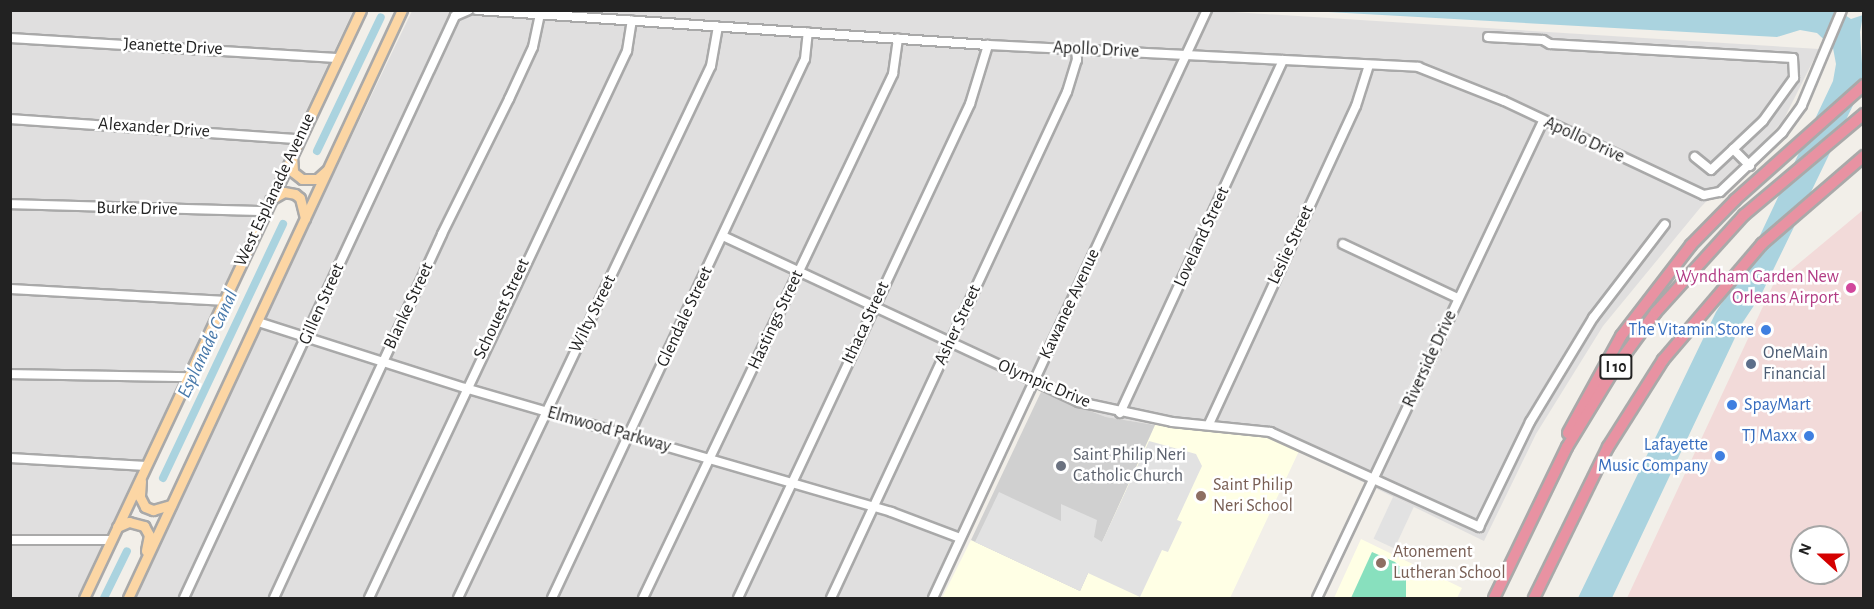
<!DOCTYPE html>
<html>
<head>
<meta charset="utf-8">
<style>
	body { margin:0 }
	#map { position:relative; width:1874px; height:609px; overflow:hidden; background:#f2efe9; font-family:"Alegreya Sans",sans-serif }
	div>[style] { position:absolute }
	.residential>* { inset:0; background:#e0dfdf }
	.commercial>* { inset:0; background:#f2dad9 }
	.education>* { inset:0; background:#ffffe5 }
	.religious>* { inset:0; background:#d0d0d0 }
	.pitch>* { inset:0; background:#88e0be }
	.parking>* { inset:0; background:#e2e2e2; transform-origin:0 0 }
	.water>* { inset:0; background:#aad3df }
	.canal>* { height:8px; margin:-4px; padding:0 4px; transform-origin:4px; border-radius:4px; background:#aad3df }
	.roads { filter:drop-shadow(2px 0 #a9a9a9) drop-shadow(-2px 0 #a9a9a9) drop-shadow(0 2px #a9a9a9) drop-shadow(0 -2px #a9a9a9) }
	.minor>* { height:8px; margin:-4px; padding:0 4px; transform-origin:4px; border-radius:4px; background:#fff }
	.major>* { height:9px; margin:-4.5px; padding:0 4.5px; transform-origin:4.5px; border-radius:4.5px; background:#fcd6a4 }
	.highway>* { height:10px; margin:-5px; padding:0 5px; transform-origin:5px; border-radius:5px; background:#e892a2 }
	.dots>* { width:16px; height:16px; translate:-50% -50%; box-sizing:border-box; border:3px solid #fff; border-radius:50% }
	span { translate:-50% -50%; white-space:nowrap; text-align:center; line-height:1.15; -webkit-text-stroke:5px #fff; paint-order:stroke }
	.shield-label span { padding:2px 4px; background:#fff; border:2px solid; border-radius:4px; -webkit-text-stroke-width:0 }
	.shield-label { font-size:16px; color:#222; font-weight:700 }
	.street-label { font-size:18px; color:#222 }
	.hotel-label { font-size:18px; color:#b23c85 }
	.right { translate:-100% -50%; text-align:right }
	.shop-label { font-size:18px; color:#366cbe }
	.left { translate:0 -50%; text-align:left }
	.service-label { font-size:18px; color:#4e5e75 }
	.worship-label { font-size:18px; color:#5b616d }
	.education-label { font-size:18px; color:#785e54 }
	.water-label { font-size:20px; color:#4a7aab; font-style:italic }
	.frame { position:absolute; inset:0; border:12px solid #222; pointer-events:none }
	.north { position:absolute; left:1790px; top:525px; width:60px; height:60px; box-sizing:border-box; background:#fff; border:2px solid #a7a7a7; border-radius:50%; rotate:291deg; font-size:16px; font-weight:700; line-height:24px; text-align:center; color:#222 }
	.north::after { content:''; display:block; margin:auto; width:21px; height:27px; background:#d40000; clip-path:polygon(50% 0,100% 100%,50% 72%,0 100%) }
</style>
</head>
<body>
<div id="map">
	<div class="residential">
		<i style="clip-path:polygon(1201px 10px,1819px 49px,1783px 121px,1700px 208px,1603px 326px,1536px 434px,1484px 541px,1262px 433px,1155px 425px,1106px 417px,1026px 385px,926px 598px,130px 598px,412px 11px)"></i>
		<i style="clip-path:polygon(10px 11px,353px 11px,77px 598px,11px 598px)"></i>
	</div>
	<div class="commercial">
		<i style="clip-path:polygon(evenodd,1863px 210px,1863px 598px,1627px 598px,1773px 285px,1863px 210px,1802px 537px,1838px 537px,1838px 573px,1802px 573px,1802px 537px)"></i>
	</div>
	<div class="education">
		<i style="clip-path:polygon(1155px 425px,1262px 433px,1299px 451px,1230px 598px,942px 598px,971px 540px,1080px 591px)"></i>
		<i style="clip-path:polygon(1361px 539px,1462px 588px,1457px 598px,1334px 598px)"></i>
	</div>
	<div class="religious">
		<i style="clip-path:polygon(1041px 392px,1106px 417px,1155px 425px,1080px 591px,971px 540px)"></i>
	</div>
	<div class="pitch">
		<i style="clip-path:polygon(1372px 552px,1395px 562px,1406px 573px,1406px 598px,1351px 598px)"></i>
	</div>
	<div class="parking">
		<i style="clip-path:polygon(1149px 441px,1196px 454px,1202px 466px,1177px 520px,1182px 522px,1168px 552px,1162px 550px,1140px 597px,1088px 573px,1080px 591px,975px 542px,999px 492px,1061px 521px,1061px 504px,1097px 520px,1094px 537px,1102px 542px)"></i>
		<i style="left:1393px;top:497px;width:23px;height:46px;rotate:25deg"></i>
	</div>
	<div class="water">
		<i style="clip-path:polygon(1837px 10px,1851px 19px,1863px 15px,1860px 32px,1863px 80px,1858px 95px,1761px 295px,1741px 325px,1612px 598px,1578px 598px,1716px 312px,1746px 265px,1833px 81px,1836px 64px,1833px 48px,1817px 33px,1800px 30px,1777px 37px,1310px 11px)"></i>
	</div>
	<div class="canal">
		<i style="left:317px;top:151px;width:148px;rotate:-64.5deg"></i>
		<i style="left:163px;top:478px;width:281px;rotate:-64.7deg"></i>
		<i style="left:104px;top:598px;width:52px;rotate:-63.9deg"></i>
	</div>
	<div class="roads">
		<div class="minor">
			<i style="left:477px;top:10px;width:512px;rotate:3.92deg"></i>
			<i style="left:988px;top:45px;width:431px;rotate:2.9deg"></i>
			<i style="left:1418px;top:67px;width:92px;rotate:21.6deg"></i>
			<i style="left:1504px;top:101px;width:221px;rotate:25.2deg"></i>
			<i style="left:1704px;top:195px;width:16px;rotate:-11deg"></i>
			<i style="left:1720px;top:192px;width:86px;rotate:-43.6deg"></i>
			<i style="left:1782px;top:133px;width:34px;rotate:-54deg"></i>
			<i style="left:1802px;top:105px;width:103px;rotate:-67.2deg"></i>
			<i style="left:1488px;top:37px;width:55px;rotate:3.1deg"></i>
			<i style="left:1543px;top:40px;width:8px;rotate:30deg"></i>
			<i style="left:1550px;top:44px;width:243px;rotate:3.3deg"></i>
			<i style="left:1793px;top:58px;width:20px;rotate:87deg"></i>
			<i style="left:1794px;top:78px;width:53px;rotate:125.8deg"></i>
			<i style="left:1763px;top:121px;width:71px;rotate:136.7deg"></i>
			<i style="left:1711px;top:170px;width:21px;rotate:-141deg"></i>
			<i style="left:10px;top:38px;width:327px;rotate:3.5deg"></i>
			<i style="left:10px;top:119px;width:289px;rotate:4deg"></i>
			<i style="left:1733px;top:149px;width:24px;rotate:45deg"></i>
			<i style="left:10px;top:204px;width:254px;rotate:1.6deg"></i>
			<i style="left:723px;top:236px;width:393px;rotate:25deg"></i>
			<i style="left:1079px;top:402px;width:95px;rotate:12.1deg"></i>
			<i style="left:1172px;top:422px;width:99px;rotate:5.8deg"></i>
			<i style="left:1270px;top:432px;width:230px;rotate:24.4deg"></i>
			<i style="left:1479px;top:527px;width:117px;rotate:-64.1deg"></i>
			<i style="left:1530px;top:422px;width:122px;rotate:-58.8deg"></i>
			<i style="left:1593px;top:318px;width:118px;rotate:-52.5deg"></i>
			<i style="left:1343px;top:244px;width:127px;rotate:25.2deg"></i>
			<i style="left:10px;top:289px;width:213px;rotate:3.2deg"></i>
			<i style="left:258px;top:322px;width:217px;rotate:17.7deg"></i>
			<i style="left:465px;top:388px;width:444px;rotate:16.2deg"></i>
			<i style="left:891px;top:512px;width:74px;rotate:20.6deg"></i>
			<i style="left:10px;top:374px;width:177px;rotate:1deg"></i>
			<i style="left:1120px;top:413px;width:389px;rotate:-65.2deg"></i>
			<i style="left:1209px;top:424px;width:350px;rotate:-65.2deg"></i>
			<i style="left:1356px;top:106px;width:43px;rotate:-72.4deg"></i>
			<i style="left:10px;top:458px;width:136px;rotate:3.4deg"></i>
			<i style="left:10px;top:540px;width:101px"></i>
			<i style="left:184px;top:598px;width:642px;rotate:-65.03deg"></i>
			<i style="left:455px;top:16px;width:15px;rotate:-23deg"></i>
			<i style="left:274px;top:598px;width:401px;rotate:-65.2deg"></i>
			<i style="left:442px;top:234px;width:151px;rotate:-63.6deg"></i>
			<i style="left:509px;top:99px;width:57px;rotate:-65.2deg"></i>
			<i style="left:533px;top:47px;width:34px;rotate:-78deg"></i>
			<i style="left:369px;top:598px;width:605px;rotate:-64.75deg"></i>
			<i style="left:627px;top:51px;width:31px;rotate:-81deg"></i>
			<i style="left:458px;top:598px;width:589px;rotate:-64.57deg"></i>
			<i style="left:711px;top:66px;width:40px;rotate:-80deg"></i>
			<i style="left:552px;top:598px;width:595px;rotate:-64.86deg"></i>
			<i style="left:805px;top:59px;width:27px;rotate:-84deg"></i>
			<i style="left:643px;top:598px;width:581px;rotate:-64.49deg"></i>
			<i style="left:893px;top:74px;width:36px;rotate:-82deg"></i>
			<i style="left:738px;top:598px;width:546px;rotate:-64.84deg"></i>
			<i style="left:970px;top:104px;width:62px;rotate:-73deg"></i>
			<i style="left:831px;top:598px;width:558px;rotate:-65deg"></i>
			<i style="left:1067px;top:92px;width:34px;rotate:-73deg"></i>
			<i style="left:1077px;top:60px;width:11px;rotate:-95deg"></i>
			<i style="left:933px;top:598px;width:649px;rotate:-65.02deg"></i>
			<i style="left:1317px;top:598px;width:528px;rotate:-64.65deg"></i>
		</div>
		<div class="major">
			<i style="left:292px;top:156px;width:16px;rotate:86deg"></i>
			<i style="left:293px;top:172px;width:11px;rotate:38deg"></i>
			<i style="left:302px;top:179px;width:15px"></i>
			<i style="left:317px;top:179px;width:12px;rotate:-42deg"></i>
			<i style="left:270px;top:200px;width:16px;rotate:-30deg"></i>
			<i style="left:284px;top:192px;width:11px;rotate:10deg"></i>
			<i style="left:295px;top:194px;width:6px;rotate:39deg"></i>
			<i style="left:300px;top:198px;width:21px;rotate:76deg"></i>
			<i style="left:141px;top:481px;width:16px;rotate:94deg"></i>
			<i style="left:140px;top:497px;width:11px;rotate:63deg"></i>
			<i style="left:145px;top:507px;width:9px;rotate:21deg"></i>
			<i style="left:153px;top:510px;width:19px;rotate:-16deg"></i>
			<i style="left:117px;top:527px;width:13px;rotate:-23deg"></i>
			<i style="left:129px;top:522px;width:16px;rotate:15deg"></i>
			<i style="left:144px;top:526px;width:10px;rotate:61deg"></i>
			<i style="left:149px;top:535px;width:16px;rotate:101deg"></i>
			<i style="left:84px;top:598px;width:650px;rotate:-64.78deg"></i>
			<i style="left:128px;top:598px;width:649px;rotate:-65.02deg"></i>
		</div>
		<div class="highway">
			<i style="left:1568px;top:433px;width:111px;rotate:-61.3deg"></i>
			<i style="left:1621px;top:336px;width:115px;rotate:-52.4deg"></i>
			<i style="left:1691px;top:245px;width:63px;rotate:-45.6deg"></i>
			<i style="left:1735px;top:200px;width:173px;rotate:-41.7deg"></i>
			<i style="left:1494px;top:598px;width:168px;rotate:-64.2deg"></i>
			<i style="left:1567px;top:447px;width:92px;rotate:-58.7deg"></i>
			<i style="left:1615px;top:368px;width:69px;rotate:-53.8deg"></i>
			<i style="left:1656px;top:312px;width:131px;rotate:-47.8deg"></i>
			<i style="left:1744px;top:215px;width:157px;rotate:-40.1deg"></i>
			<i style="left:1534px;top:598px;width:168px;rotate:-63.9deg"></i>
			<i style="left:1608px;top:447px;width:103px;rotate:-57.7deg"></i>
			<i style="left:1663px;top:360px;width:153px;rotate:-49.5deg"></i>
			<i style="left:1762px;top:244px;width:135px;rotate:-40.8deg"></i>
		</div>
	</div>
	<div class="dots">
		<i style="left:1851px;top:288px;background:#d1479c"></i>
		<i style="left:1766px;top:330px;background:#3f7fe0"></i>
		<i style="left:1751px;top:364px;background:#5c6f8a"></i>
		<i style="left:1732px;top:405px;background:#3f7fe0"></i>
		<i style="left:1809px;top:436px;background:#3f7fe0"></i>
		<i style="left:1720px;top:456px;background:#3f7fe0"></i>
		<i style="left:1061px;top:466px;background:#6b7280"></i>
		<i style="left:1201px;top:496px;background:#8d6e63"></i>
		<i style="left:1381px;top:563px;background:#8d6e63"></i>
	</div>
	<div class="shield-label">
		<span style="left:1616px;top:367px">I 10</span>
	</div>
	<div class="street-label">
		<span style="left:173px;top:47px;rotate:3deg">Jeanette Drive</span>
		<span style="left:1096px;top:50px;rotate:3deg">Apollo Drive</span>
		<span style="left:154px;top:128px;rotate:4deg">Alexander Drive</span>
		<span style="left:1584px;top:140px;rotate:25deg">Apollo Drive</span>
		<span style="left:275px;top:190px;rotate:-65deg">West Esplanade Avenue</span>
		<span style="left:137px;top:209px;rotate:1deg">Burke Drive</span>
		<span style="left:1202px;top:237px;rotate:-65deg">Loveland Street</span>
		<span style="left:1291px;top:245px;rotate:-65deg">Leslie Street</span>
		<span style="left:322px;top:304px;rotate:-66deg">Gillen Street</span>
		<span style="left:1070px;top:304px;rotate:-65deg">Kawanee Avenue</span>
		<span style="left:409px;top:306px;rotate:-65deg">Blanke Street</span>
		<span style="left:502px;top:309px;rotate:-65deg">Schouest Street</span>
		<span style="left:593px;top:314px;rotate:-64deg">Wilty Street</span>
		<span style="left:685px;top:317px;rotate:-65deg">Glendale Street</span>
		<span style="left:776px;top:320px;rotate:-65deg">Hastings Street</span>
		<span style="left:866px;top:323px;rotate:-65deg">Ithaca Street</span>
		<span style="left:958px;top:325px;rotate:-65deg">Asher Street</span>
		<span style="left:1430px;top:359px;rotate:-65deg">Riverside Drive</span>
		<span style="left:1044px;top:384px;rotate:23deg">Olympic Drive</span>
		<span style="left:609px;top:430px;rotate:16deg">Elmwood Parkway</span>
	</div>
	<div class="hotel-label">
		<span class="right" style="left:1839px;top:288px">Wyndham Garden New<br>Orleans Airport</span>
	</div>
	<div class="shop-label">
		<span class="right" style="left:1754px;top:330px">The Vitamin Store</span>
		<span class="left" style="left:1744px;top:405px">SpayMart</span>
		<span class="right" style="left:1797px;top:436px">TJ Maxx</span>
		<span class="right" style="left:1708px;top:456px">Lafayette<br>Music Company</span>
	</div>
	<div class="service-label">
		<span class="left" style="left:1763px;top:364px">OneMain<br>Financial</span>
	</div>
	<div class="worship-label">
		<span class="left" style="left:1073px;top:466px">Saint Philip Neri<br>Catholic Church</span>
	</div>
	<div class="education-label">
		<span class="left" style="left:1213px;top:496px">Saint Philip<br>Neri School</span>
		<span class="left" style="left:1393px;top:563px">Atonement<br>Lutheran School</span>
	</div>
	<div class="water-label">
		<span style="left:208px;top:344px;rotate:-65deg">Esplanade Canal</span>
	</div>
	<div class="frame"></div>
	<div class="north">N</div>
</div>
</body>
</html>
